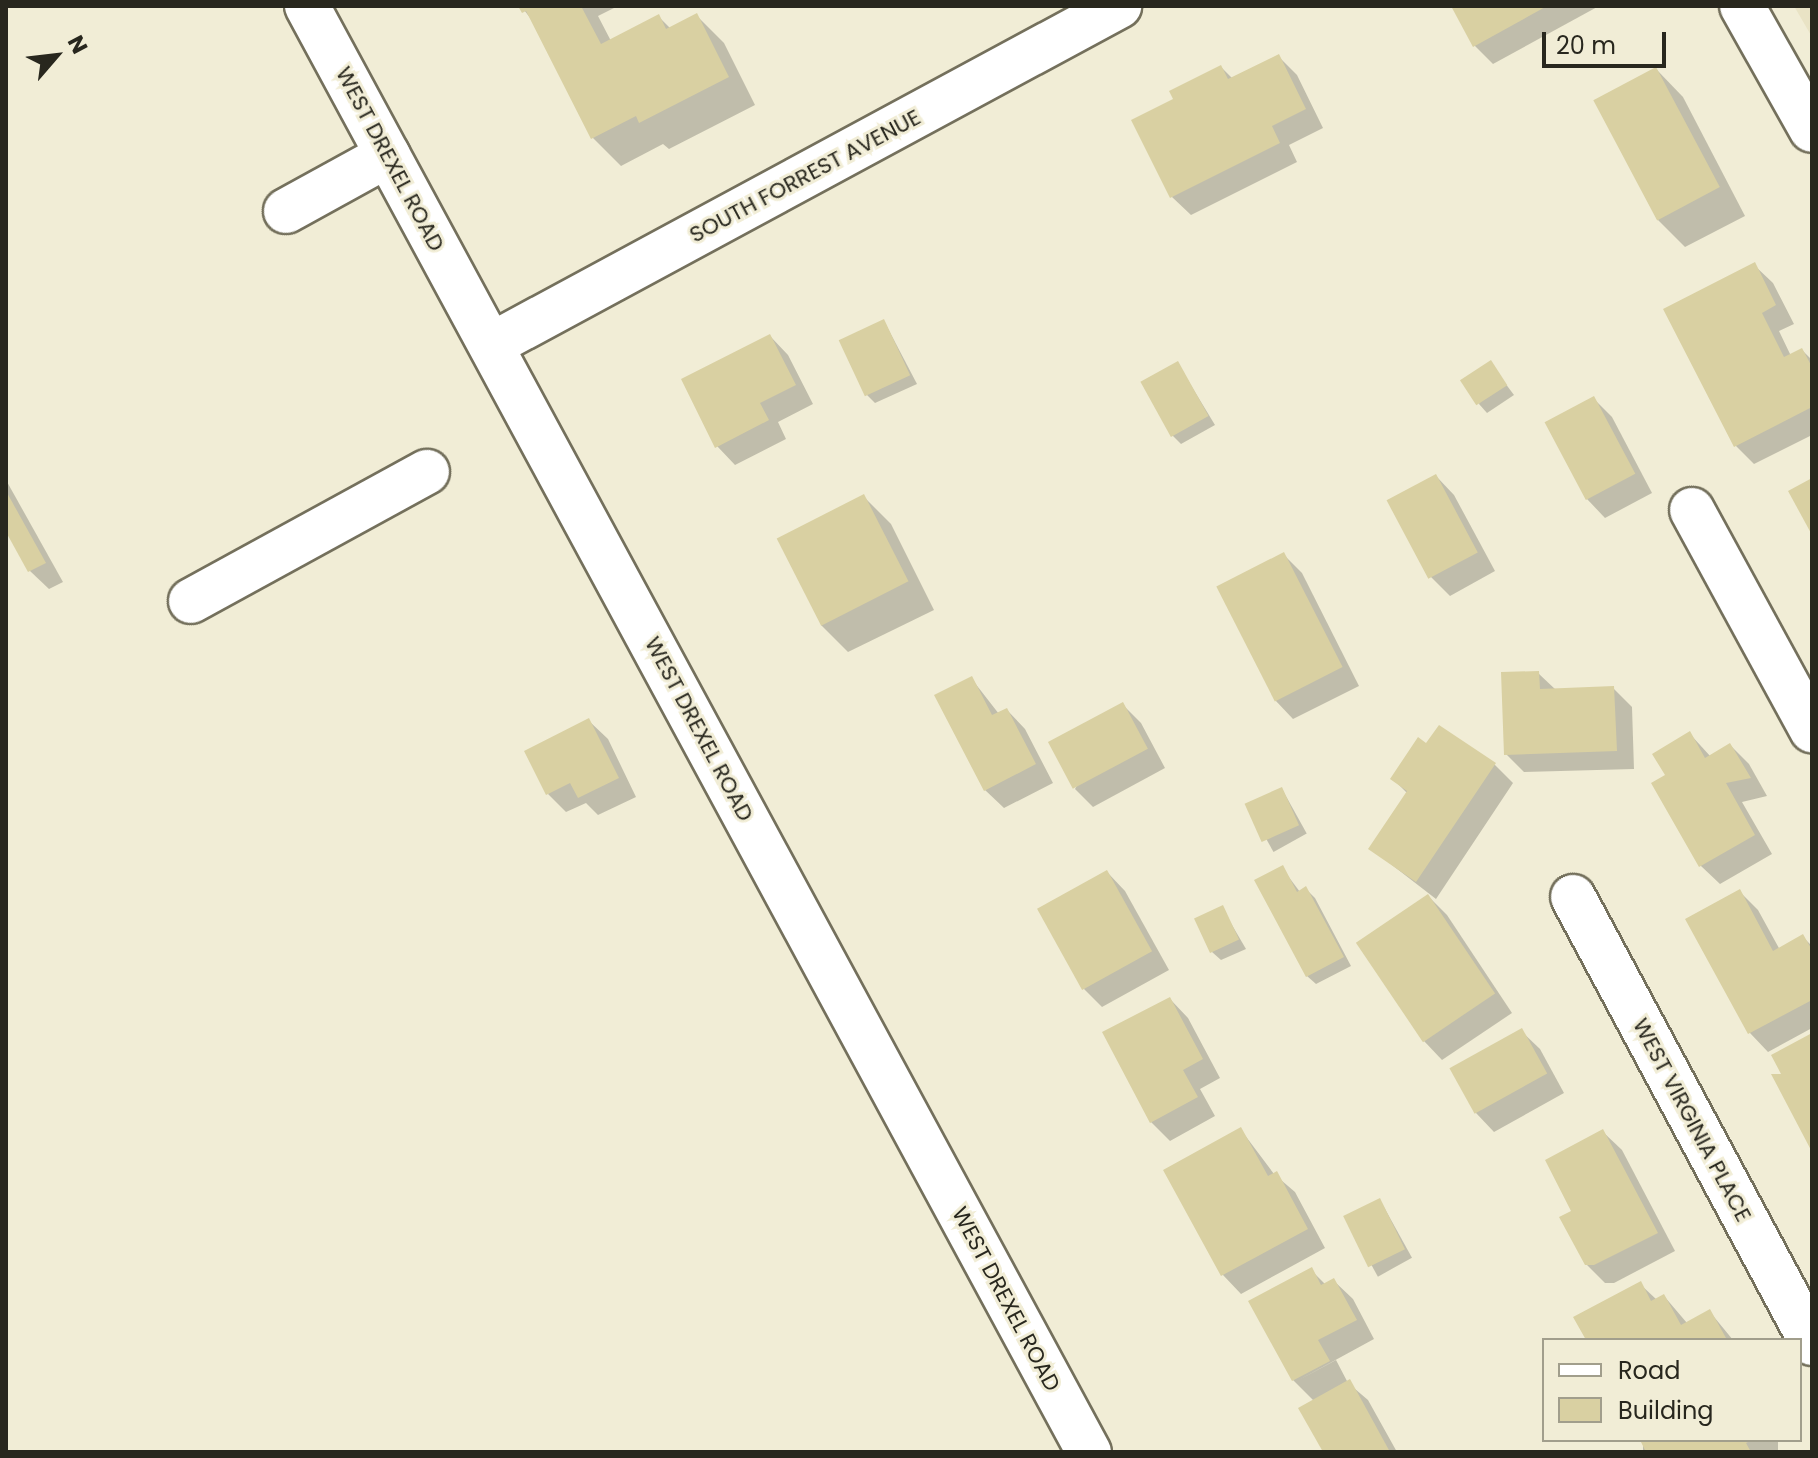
<!DOCTYPE html>
<html>
<head>
<meta charset="utf-8">
<style>
	body { margin:0 }
	#map { position:relative; width:1818px; height:1458px; overflow:hidden; background:#f1edd6; font-family:Poppins,sans-serif }
	div>[style] { position:absolute }
	.built>* { inset:0; background:#e9e3c5 }
	.shadow>* { inset:0; background:#0003; transform-origin:0 0 }
	.building>* { inset:0; background:#d9d0a2; transform-origin:0 0 }
	.roads { filter:drop-shadow(2px 0 #74705c) drop-shadow(-2px 0 #74705c) drop-shadow(0 2px #74705c) drop-shadow(0 -2px #74705c) }
	.minor>* { height:44px; margin:-22px; padding:0 22px; transform-origin:22px; border-radius:22px; background:#fff }
	span { translate:-50% -50%; white-space:nowrap; text-align:center; line-height:1.15; -webkit-text-stroke:6px #f1edd6; paint-order:stroke }
	.street-label { font-size:22px; color:#28271e }
	.frame { position:absolute; inset:0; border:8px solid #28271e; pointer-events:none }
	.legend { position:absolute; left:1542px; top:1338px; width:260px; height:104px; box-sizing:border-box; background:#f1edd6; border:2px solid #a19e8c; margin:0; padding:10px 14px; list-style:none; font-size:24px; color:#28271e }
	.legend li { display:flex; align-items:center; gap:16px; height:40px }
	.legend b { width:40px; border:2px solid #a19e8c }
	.north { position:absolute; left:16px; top:16px; width:80px; height:80px; -webkit-text-stroke:6px #f1edd6; paint-order:stroke; rotate:62deg; font-size:22px; font-weight:700; line-height:32px; text-align:center; color:#28271e }
	.north::after { content:''; display:block; margin:auto; width:28px; height:36px; background:#28271e; clip-path:polygon(50% 0,100% 100%,50% 72%,0 100%) }
	.scale { position:absolute; left:1542px; top:32px; width:124px; height:36px; box-sizing:border-box; border:4px solid #28271e; border-top:0; padding-left:10px; font-size:24px; line-height:28px; white-space:nowrap; color:#28271e; -webkit-text-stroke:6px #f1edd6; paint-order:stroke }
</style>
</head>
<body>
<div id="map">
	<div class="built">
		<i style="clip-path:polygon(1794px 6px,1812px 6px,1812px 37px)"></i>
	</div>
	<div class="shadow">
		<i style="clip-path:polygon(521px 6px,618px 6px,598px 16px,611px 41px,659px 17px,671px 29px,696px 15px,724px 43px,755px 105px,669px 149px,663px 144px,621px 166px,593px 138px,534px 23px)"></i>
		<i style="clip-path:polygon(1453px 6px,1599px 6px,1493px 64px,1474px 45px)"></i>
		<i style="clip-path:polygon(1278px 56px,1297px 75px,1323px 128px,1289px 145px,1297px 162px,1191px 215px,1172px 197px,1221px 67px,1233px 79px)"></i>
		<i style="clip-path:polygon(1656px 69px,1683px 97px,1745px 216px,1685px 247px,1657px 219px,1596px 101px)"></i>
		<i style="clip-path:polygon(1754px 265px,1773px 283px,1794px 324px,1779px 331px,1791px 356px,1802px 350px,1812px 360px,1812px 435px,1754px 464px,1735px 445px)"></i>
		<i style="clip-path:polygon(884px 321px,917px 384px,875px 403px,866px 394px)"></i>
		<i style="clip-path:polygon(770px 336px,788px 355px,813px 404px,778px 422px,786px 439px,735px 465px,717px 446px)"></i>
		<i style="clip-path:polygon(1490px 363px,1514px 395px,1487px 413px,1479px 404px)"></i>
		<i style="clip-path:polygon(1178px 364px,1215px 425px,1181px 444px,1172px 435px)"></i>
		<i style="clip-path:polygon(1594px 399px,1612px 417px,1652px 493px,1605px 518px,1587px 499px,1547px 423px)"></i>
		<i style="clip-path:polygon(1436px 476px,1454px 495px,1495px 571px,1450px 596px,1431px 577px)"></i>
		<i style="clip-path:polygon(6px 480px,63px 582px,49px 589px,30px 571px,6px 528px)"></i>
		<i style="clip-path:polygon(864px 497px,891px 524px,934px 610px,848px 652px,821px 625px)"></i>
		<i style="clip-path:polygon(1283px 554px,1302px 573px,1359px 686px,1293px 719px,1275px 700px)"></i>
		<i style="clip-path:polygon(1538px 673px,1556px 690px,1613px 688px,1632px 707px,1634px 769px,1524px 772px,1506px 754px)"></i>
		<i style="clip-path:polygon(971px 678px,999px 714px,1007px 710px,1025px 729px,1053px 783px,1004px 808px,985px 790px)"></i>
		<i style="clip-path:polygon(1123px 705px,1141px 723px,1165px 768px,1093px 807px,1075px 789px)"></i>
		<i style="clip-path:polygon(589px 721px,608px 739px,636px 797px,598px 815px,586px 803px,566px 812px,548px 794px)"></i>
		<i style="clip-path:polygon(1690px 734px,1711px 757px,1730px 745px,1749px 764px,1767px 796px,1742px 802px,1772px 854px,1720px 884px,1701px 866px,1654px 784px,1667px 776px)"></i>
		<i style="clip-path:polygon(1427px 746px,1495px 765px,1513px 783px,1436px 899px,1370px 848px,1408px 794px,1392px 778px)"></i>
		<i style="left:1282px;top:789px;width:51px;height:38px;rotate:61deg"></i>
		<i style="clip-path:polygon(1282px 868px,1300px 892px,1306px 889px,1315px 898px,1351px 966px,1316px 984px,1307px 976px)"></i>
		<i style="clip-path:polygon(1107px 872px,1125px 891px,1169px 970px,1102px 1007px,1084px 989px)"></i>
		<i style="clip-path:polygon(1740px 892px,1758px 910px,1780px 950px,1803px 937px,1812px 946px,1812px 1028px,1768px 1052px,1750px 1033px,1688px 920px)"></i>
		<i style="clip-path:polygon(1428px 896px,1447px 915px,1512px 1013px,1442px 1060px,1424px 1041px,1358px 943px)"></i>
		<i style="clip-path:polygon(1222px 908px,1246px 949px,1221px 960px,1212px 952px)"></i>
		<i style="clip-path:polygon(1170px 999px,1188px 1018px,1220px 1078px,1200px 1089px,1215px 1116px,1170px 1141px,1151px 1122px)"></i>
		<i style="clip-path:polygon(1521px 1031px,1540px 1049px,1564px 1093px,1494px 1132px,1476px 1113px,1452px 1069px)"></i>
		<i style="clip-path:polygon(1241px 1130px,1274px 1174px,1295px 1192px,1325px 1248px,1241px 1294px,1223px 1275px)"></i>
		<i style="clip-path:polygon(1603px 1132px,1622px 1150px,1675px 1251px,1614px 1283px,1605px 1283px,1586px 1264px,1574px 1212px)"></i>
		<i style="left:1380px;top:1200px;width:66px;height:39px;rotate:61deg"></i>
		<i style="clip-path:polygon(1311px 1270px,1326px 1285px,1334px 1281px,1353px 1299px,1374px 1339px,1297px 1381px,1336px 1360px,1348px 1383px,1368px 1400px,1397px 1452px,1325px 1452px,1314px 1401px,1293px 1380px)"></i>
		<i style="clip-path:polygon(1640px 1284px,1657px 1300px,1664px 1296px,1687px 1323px,1710px 1312px,1733px 1340px,1588px 1340px,1576px 1318px)"></i>
		<i style="left:1643px;top:1440px;width:135px;height:13px"></i>
	</div>
	<div class="building">
		<i style="clip-path:polygon(518px 6px,581px 6px,601px 44px,659px 14px,666px 29px,697px 13px,729px 77px,639px 123px,636px 116px,591px 139px,526px 11px,522px 13px)"></i>
		<i style="clip-path:polygon(1451px 6px,1547px 6px,1473px 47px)"></i>
		<i style="clip-path:polygon(1279px 54px,1306px 109px,1272px 126px,1280px 143px,1170px 198px,1131px 120px,1173px 99px,1169px 91px,1221px 65px,1228px 79px)"></i>
		<i style="left:1656px;top:67px;width:136px;height:71px;rotate:62deg"></i>
		<i style="clip-path:polygon(1755px 262px,1776px 305px,1762px 313px,1784px 357px,1802px 348px,1812px 367px,1812px 407px,1734px 447px,1663px 309px)"></i>
		<i style="left:884px;top:319px;width:62px;height:50px;rotate:65deg"></i>
		<i style="clip-path:polygon(770px 334px,796px 385px,760px 403px,769px 420px,715px 448px,681px 379px)"></i>
		<i style="left:1491px;top:360px;width:30px;height:37px;rotate:57deg"></i>
		<i style="left:1178px;top:361px;width:63px;height:43px;rotate:61deg"></i>
		<i style="left:1594px;top:396px;width:88px;height:56px;rotate:62deg"></i>
		<i style="left:1436px;top:474px;width:89px;height:56px;rotate:62deg"></i>
		<i style="clip-path:polygon(1812px 478px,1812px 535px,1788px 491px)"></i>
		<i style="clip-path:polygon(6px 491px,46px 563px,28px 572px,6px 532px)"></i>
		<i style="left:864px;top:494px;width:98px;height:98px;rotate:63deg"></i>
		<i style="left:1284px;top:552px;width:129px;height:76px;rotate:63deg"></i>
		<i style="clip-path:polygon(1539px 671px,1540px 689px,1614px 686px,1617px 751px,1504px 755px,1501px 672px)"></i>
		<i style="clip-path:polygon(972px 676px,992px 715px,1007px 708px,1036px 764px,984px 791px,934px 695px)"></i>
		<i style="left:1123px;top:702px;width:53px;height:85px;rotate:62deg"></i>
		<i style="clip-path:polygon(589px 718px,619px 778px,578px 798px,570px 783px,546px 795px,524px 751px)"></i>
		<i style="clip-path:polygon(1439px 725px,1496px 763px,1416px 882px,1368px 849px,1407px 791px,1390px 779px,1418px 737px,1426px 743px)"></i>
		<i style="clip-path:polygon(1690px 731px,1705px 758px,1730px 743px,1751px 778px,1726px 783px,1755px 835px,1699px 867px,1651px 783px,1665px 775px,1652px 754px)"></i>
		<i style="left:1282px;top:787px;width:42px;height:41px;rotate:66deg"></i>
		<i style="clip-path:polygon(1283px 865px,1297px 892px,1306px 886px,1344px 957px,1306px 977px,1254px 880px)"></i>
		<i style="left:1107px;top:870px;width:93px;height:80px;rotate:61deg"></i>
		<i style="clip-path:polygon(1740px 889px,1773px 951px,1803px 934px,1812px 950px,1812px 1000px,1748px 1034px,1685px 919px)"></i>
		<i style="left:1428px;top:894px;width:120px;height:87px;rotate:56deg"></i>
		<i style="left:1223px;top:905px;width:38px;height:32px;rotate:65deg"></i>
		<i style="clip-path:polygon(1170px 997px,1203px 1059px,1183px 1070px,1198px 1097px,1150px 1123px,1102px 1032px)"></i>
		<i style="left:1522px;top:1028px;width:52px;height:83px;rotate:61deg"></i>
		<i style="clip-path:polygon(1812px 1033px,1812px 1152px,1771px 1074px,1781px 1074px,1771px 1055px)"></i>
		<i style="clip-path:polygon(1241px 1127px,1268px 1176px,1277px 1171px,1308px 1229px,1221px 1276px,1163px 1170px)"></i>
		<i style="clip-path:polygon(1603px 1129px,1658px 1233px,1594px 1265px,1585px 1265px,1559px 1217px,1571px 1211px,1545px 1160px)"></i>
		<i style="left:1380px;top:1198px;width:57px;height:41px;rotate:64deg"></i>
		<i style="clip-path:polygon(1312px 1267px,1321px 1285px,1334px 1278px,1357px 1320px,1318px 1340px,1330px 1361px,1292px 1381px,1248px 1301px)"></i>
		<i style="clip-path:polygon(1641px 1281px,1651px 1301px,1664px 1294px,1681px 1325px,1710px 1309px,1726px 1338px,1586px 1340px,1573px 1317px)"></i>
		<i style="clip-path:polygon(1350px 1379px,1390px 1452px,1323px 1452px,1298px 1408px)"></i>
		<i style="clip-path:polygon(1640px 1440px,1752px 1440px,1746px 1443px,1751px 1452px,1646px 1452px)"></i>
	</div>
	<div class="roads">
		<div class="minor">
			<i style="left:307px;top:6px;width:1644px;rotate:61.6deg"></i>
			<i style="left:1742px;top:6px;width:142px;rotate:60.6deg"></i>
			<i style="left:286px;top:211px;width:116px;rotate:-28.8deg"></i>
			<i style="left:491px;top:345px;width:714px;rotate:-28.36deg"></i>
			<i style="left:1692px;top:510px;width:251px;rotate:61.4deg"></i>
			<i style="left:191px;top:601px;width:269px;rotate:-28.7deg"></i>
			<i style="left:1573px;top:897px;width:506px;rotate:61.81deg"></i>
		</div>
	</div>
	<div class="street-label">
		<span style="left:390px;top:159px;rotate:62deg">WEST DREXEL ROAD</span>
		<span style="left:805px;top:176px;rotate:-28deg">SOUTH FORREST AVENUE</span>
		<span style="left:699px;top:729px;rotate:62deg">WEST DREXEL ROAD</span>
		<span style="left:1692px;top:1120px;rotate:62deg">WEST VIRGINIA PLACE</span>
		<span style="left:1006px;top:1299px;rotate:62deg">WEST DREXEL ROAD</span>
	</div>
	<div class="frame"></div>
	<ul class="legend">
	<li><b style="height:10px;background:#fff"></b>Road</li>
	<li><b style="height:22px;background:#d9d0a2"></b>Building</li>
	</ul>
	<div class="north">N</div>
	<div class="scale">20 m</div>
</div>
</body>
</html>
